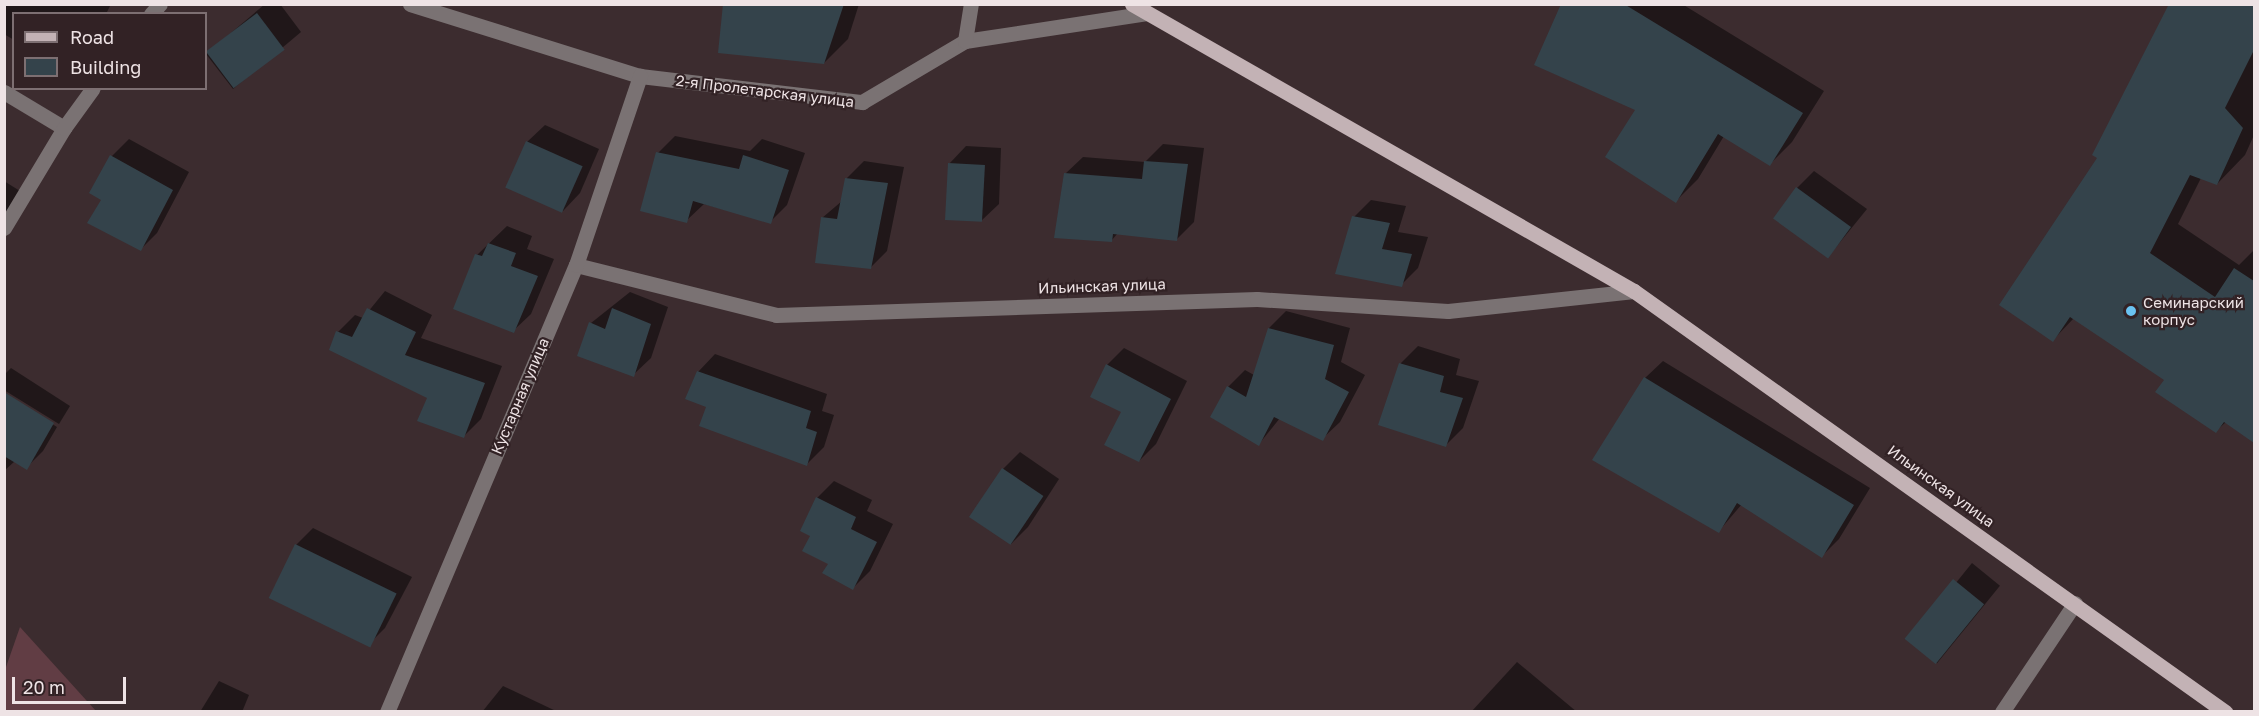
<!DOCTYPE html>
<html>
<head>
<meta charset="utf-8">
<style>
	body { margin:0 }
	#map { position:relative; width:2259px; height:716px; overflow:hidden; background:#3c2c2f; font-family:"Golos Text",sans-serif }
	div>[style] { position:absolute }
	.green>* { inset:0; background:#613d44 }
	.shadow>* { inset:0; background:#0007; transform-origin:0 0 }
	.building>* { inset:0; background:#34434b; transform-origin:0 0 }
	.minor>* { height:15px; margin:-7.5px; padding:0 7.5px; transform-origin:7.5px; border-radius:7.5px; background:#7a7273 }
	.major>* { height:15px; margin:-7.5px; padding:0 7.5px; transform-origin:7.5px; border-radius:7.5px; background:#c3b2b5 }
	.dots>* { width:16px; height:16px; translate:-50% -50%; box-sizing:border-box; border:3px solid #322225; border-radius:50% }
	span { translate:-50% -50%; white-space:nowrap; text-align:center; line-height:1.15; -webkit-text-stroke:4.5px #322225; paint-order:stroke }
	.street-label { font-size:15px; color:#eee3e5 }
	.poi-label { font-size:15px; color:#eee3e5 }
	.left { translate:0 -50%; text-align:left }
	.frame { position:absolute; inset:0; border:6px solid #eee3e5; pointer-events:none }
	.legend { position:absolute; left:12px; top:12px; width:195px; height:78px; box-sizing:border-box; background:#322225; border:2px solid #7d6f72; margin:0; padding:8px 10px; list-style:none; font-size:18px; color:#eee3e5 }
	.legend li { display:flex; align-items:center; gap:12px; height:30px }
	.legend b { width:30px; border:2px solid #7d6f72 }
	.scale { position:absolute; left:12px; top:677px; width:114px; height:27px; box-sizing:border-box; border:3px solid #eee3e5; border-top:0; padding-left:8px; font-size:18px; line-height:21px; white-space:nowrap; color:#eee3e5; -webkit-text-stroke:4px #322225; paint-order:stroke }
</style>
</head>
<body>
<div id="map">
	<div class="green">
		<i style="clip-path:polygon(20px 627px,96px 711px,5px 711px,5px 670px)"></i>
	</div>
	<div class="shadow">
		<i style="clip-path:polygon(4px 4px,111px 4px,106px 14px,14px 14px,14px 40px,4px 34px)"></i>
		<i style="clip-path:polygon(265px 4px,280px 4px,301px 32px,233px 89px,206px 54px)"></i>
		<i style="clip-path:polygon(725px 4px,859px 4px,848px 39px,824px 63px)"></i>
		<i style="clip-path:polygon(1562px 4px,1682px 4px,1824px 91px,1792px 142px,1770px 164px,1724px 136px,1698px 179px,1676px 201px,1637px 109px)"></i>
		<i style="clip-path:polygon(2171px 4px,2254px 4px,2254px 135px,2245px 155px,2217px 184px,2201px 178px,2178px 224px,2239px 265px,2254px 250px,2254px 441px,2226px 422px,2216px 431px,2166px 380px,2074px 318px,2053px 340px,2099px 158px)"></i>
		<i style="clip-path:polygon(545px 125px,599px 149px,580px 193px,563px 211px,527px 142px)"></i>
		<i style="clip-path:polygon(675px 136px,750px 151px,762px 139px,805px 153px,787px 205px,770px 222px,704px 204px,686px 221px,658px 153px)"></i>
		<i style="clip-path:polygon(129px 139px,189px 172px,157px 233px,140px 250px,103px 199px,91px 193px,112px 156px)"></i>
		<i style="clip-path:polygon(1163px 144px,1204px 148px,1194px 222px,1177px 239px,1118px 233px,1111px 241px,1065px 174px,1083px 157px,1145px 162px)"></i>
		<i style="clip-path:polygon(966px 146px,1001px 148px,999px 204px,981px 221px,949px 164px)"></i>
		<i style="clip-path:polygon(864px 161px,904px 167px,887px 251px,870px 268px,822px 218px,842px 201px,847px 178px)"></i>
		<i style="clip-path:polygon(1814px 171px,1867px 209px,1828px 257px,1797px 188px)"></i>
		<i style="clip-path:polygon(4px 181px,20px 191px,4px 233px)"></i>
		<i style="clip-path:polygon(1371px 200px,1406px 206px,1398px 232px,1428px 237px,1418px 268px,1401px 285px,1354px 217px)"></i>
		<i style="clip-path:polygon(507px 226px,532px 236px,527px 249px,554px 259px,531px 314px,513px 331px,477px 255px)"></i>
		<i style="clip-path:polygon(385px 291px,432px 315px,421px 338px,502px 366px,481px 419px,463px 437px,429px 397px,338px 332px,355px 315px,363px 318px)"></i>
		<i style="clip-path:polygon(630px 292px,668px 307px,651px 358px,633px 375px,591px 323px)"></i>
		<i style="clip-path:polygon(1286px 311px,1350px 328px,1341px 362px,1365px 375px,1340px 422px,1322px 439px,1280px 418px,1259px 444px,1228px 387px,1245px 370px,1254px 375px,1269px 328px)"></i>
		<i style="clip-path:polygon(1418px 346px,1460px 359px,1456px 375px,1479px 381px,1463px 428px,1446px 445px,1380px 424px,1401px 363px)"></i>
		<i style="clip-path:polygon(1124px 348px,1187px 381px,1156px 444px,1139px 461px,1107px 365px)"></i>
		<i style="clip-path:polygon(715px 354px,827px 394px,822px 411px,834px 415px,824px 447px,807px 464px,708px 406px,698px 372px)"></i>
		<i style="clip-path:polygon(1663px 361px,1870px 488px,1839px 539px,1822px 556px,1742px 504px,1719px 531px,1645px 378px)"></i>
		<i style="clip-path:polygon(11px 368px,70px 406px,59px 424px,4px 390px,4px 375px)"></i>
		<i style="clip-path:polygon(4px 394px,57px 427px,43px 451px,26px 468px,15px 461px,4px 471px)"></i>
		<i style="clip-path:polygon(1020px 452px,1059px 479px,1028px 527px,1011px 544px,1003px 469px)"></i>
		<i style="clip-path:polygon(834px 481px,872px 500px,867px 511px,893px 524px,870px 571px,853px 588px,812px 535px,817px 498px)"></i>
		<i style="clip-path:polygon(313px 528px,412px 577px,385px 628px,368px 645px,296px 545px)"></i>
		<i style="left:1972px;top:563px;width:36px;height:100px;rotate:39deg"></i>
		<i style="clip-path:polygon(1517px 662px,1577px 712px,1471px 712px)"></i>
		<i style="clip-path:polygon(219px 681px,249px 695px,242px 712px,200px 712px)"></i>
		<i style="clip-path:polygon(503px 686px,558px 712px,482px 712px)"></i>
	</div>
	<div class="building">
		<i style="clip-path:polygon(723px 4px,844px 4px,824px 64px,718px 53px)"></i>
		<i style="clip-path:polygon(1561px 4px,1624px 4px,1803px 113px,1770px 166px,1718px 134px,1676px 203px,1605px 157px,1635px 110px,1534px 65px)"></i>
		<i style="clip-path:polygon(2169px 4px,2254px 4px,2254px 50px,2225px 108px,2243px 128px,2217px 185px,2190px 175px,2150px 253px,2215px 297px,2234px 268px,2254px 281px,2254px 443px,2224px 422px,2216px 433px,2155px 392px,2164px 380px,2070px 317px,2053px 342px,1999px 305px,2097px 158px,2092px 155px)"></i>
		<i style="left:257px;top:13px;width:46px;height:64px;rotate:53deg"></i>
		<i style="left:526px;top:141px;width:62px;height:51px;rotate:24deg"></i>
		<i style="clip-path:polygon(656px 152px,739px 169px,743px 155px,789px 170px,771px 224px,693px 201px,687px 223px,640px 211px)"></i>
		<i style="clip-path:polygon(110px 155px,173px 190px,141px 251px,87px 223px,101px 200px,89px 193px)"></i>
		<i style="clip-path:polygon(1144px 161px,1188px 164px,1177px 241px,1113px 234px,1112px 242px,1054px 238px,1064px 173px,1142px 179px)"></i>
		<i style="left:948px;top:163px;width:37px;height:57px;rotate:3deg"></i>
		<i style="clip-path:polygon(845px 178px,888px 183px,871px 269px,815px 263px,821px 217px,837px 219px)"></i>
		<i style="left:1796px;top:187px;width:68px;height:39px;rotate:36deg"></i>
		<i style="clip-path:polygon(1352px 216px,1390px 223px,1382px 249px,1412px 254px,1402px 287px,1335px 274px)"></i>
		<i style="clip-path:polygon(488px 243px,516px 253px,511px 266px,538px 276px,514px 333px,453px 309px,475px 254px,482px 256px)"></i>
		<i style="clip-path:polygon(367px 308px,416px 332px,405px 355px,485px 383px,464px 438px,417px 421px,427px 398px,329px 350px,336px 331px,352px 337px)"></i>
		<i style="clip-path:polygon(612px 308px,651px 324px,634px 377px,577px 356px,589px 322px,605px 329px)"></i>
		<i style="clip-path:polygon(1268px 328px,1334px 345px,1325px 379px,1349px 392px,1323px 441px,1274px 417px,1259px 446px,1210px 417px,1227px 386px,1246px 397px)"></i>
		<i style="clip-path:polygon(1399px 363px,1444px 376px,1440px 392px,1463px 398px,1446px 447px,1378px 425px)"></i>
		<i style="clip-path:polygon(1106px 364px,1171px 399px,1139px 462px,1104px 445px,1121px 412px,1090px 397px)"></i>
		<i style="clip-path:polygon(697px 371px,811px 411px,806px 428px,817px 432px,807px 466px,699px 426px,706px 407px,685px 399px)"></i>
		<i style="clip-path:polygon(1644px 377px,1854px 505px,1822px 558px,1737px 503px,1719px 533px,1592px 460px)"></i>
		<i style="clip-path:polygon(4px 392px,54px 423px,27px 470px,4px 456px)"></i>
		<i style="left:1002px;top:468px;width:50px;height:59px;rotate:34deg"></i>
		<i style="clip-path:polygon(816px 497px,856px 517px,851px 529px,877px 542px,853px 590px,822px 573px,828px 564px,802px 551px,810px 536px,800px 531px)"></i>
		<i style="left:295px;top:544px;width:113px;height:60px;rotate:26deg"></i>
		<i style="left:1953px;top:579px;width:40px;height:77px;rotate:39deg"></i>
	</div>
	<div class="minor">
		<i style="left:410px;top:4px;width:241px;rotate:17.4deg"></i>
		<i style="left:640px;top:76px;width:224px;rotate:6.7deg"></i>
		<i style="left:862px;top:102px;width:120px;rotate:-30.6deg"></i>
		<i style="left:965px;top:41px;width:184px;rotate:-8.7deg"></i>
		<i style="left:151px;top:14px;width:13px;rotate:-48deg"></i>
		<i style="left:965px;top:41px;width:37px;rotate:-81deg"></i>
		<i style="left:4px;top:92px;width:70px;rotate:31deg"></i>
		<i style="left:4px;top:228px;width:117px;rotate:-59deg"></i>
		<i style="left:64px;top:128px;width:49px;rotate:-54.1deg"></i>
		<i style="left:576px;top:265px;width:206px;rotate:14deg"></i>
		<i style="left:776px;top:315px;width:481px;rotate:-1.9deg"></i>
		<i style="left:1257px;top:299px;width:191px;rotate:3.6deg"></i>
		<i style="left:1448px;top:311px;width:187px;rotate:-6.1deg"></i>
		<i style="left:387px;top:712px;width:485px;rotate:-67.1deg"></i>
		<i style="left:576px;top:265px;width:200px;rotate:-71.3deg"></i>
		<i style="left:2002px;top:712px;width:131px;rotate:-56.2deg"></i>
	</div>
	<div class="major">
		<i style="left:1132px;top:4px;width:578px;rotate:29.76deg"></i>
		<i style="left:1634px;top:291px;width:726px;rotate:35.46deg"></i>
	</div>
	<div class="dots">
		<i style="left:2131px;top:311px;background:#6ac3f1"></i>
	</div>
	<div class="street-label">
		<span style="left:765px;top:91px;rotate:7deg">2-я Пролетарская улица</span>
		<span style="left:1102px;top:286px;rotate:-2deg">Ильинская улица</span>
		<span style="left:520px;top:396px;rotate:-67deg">Кустарная улица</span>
		<span style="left:1941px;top:486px;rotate:36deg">Ильинская улица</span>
	</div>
	<div class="poi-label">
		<span class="left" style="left:2143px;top:311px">Семинарский<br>корпус</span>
	</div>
	<div class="frame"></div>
	<ul class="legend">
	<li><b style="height:8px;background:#c3b2b5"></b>Road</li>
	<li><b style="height:16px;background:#34434b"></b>Building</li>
	</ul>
	<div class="scale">20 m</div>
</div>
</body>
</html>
